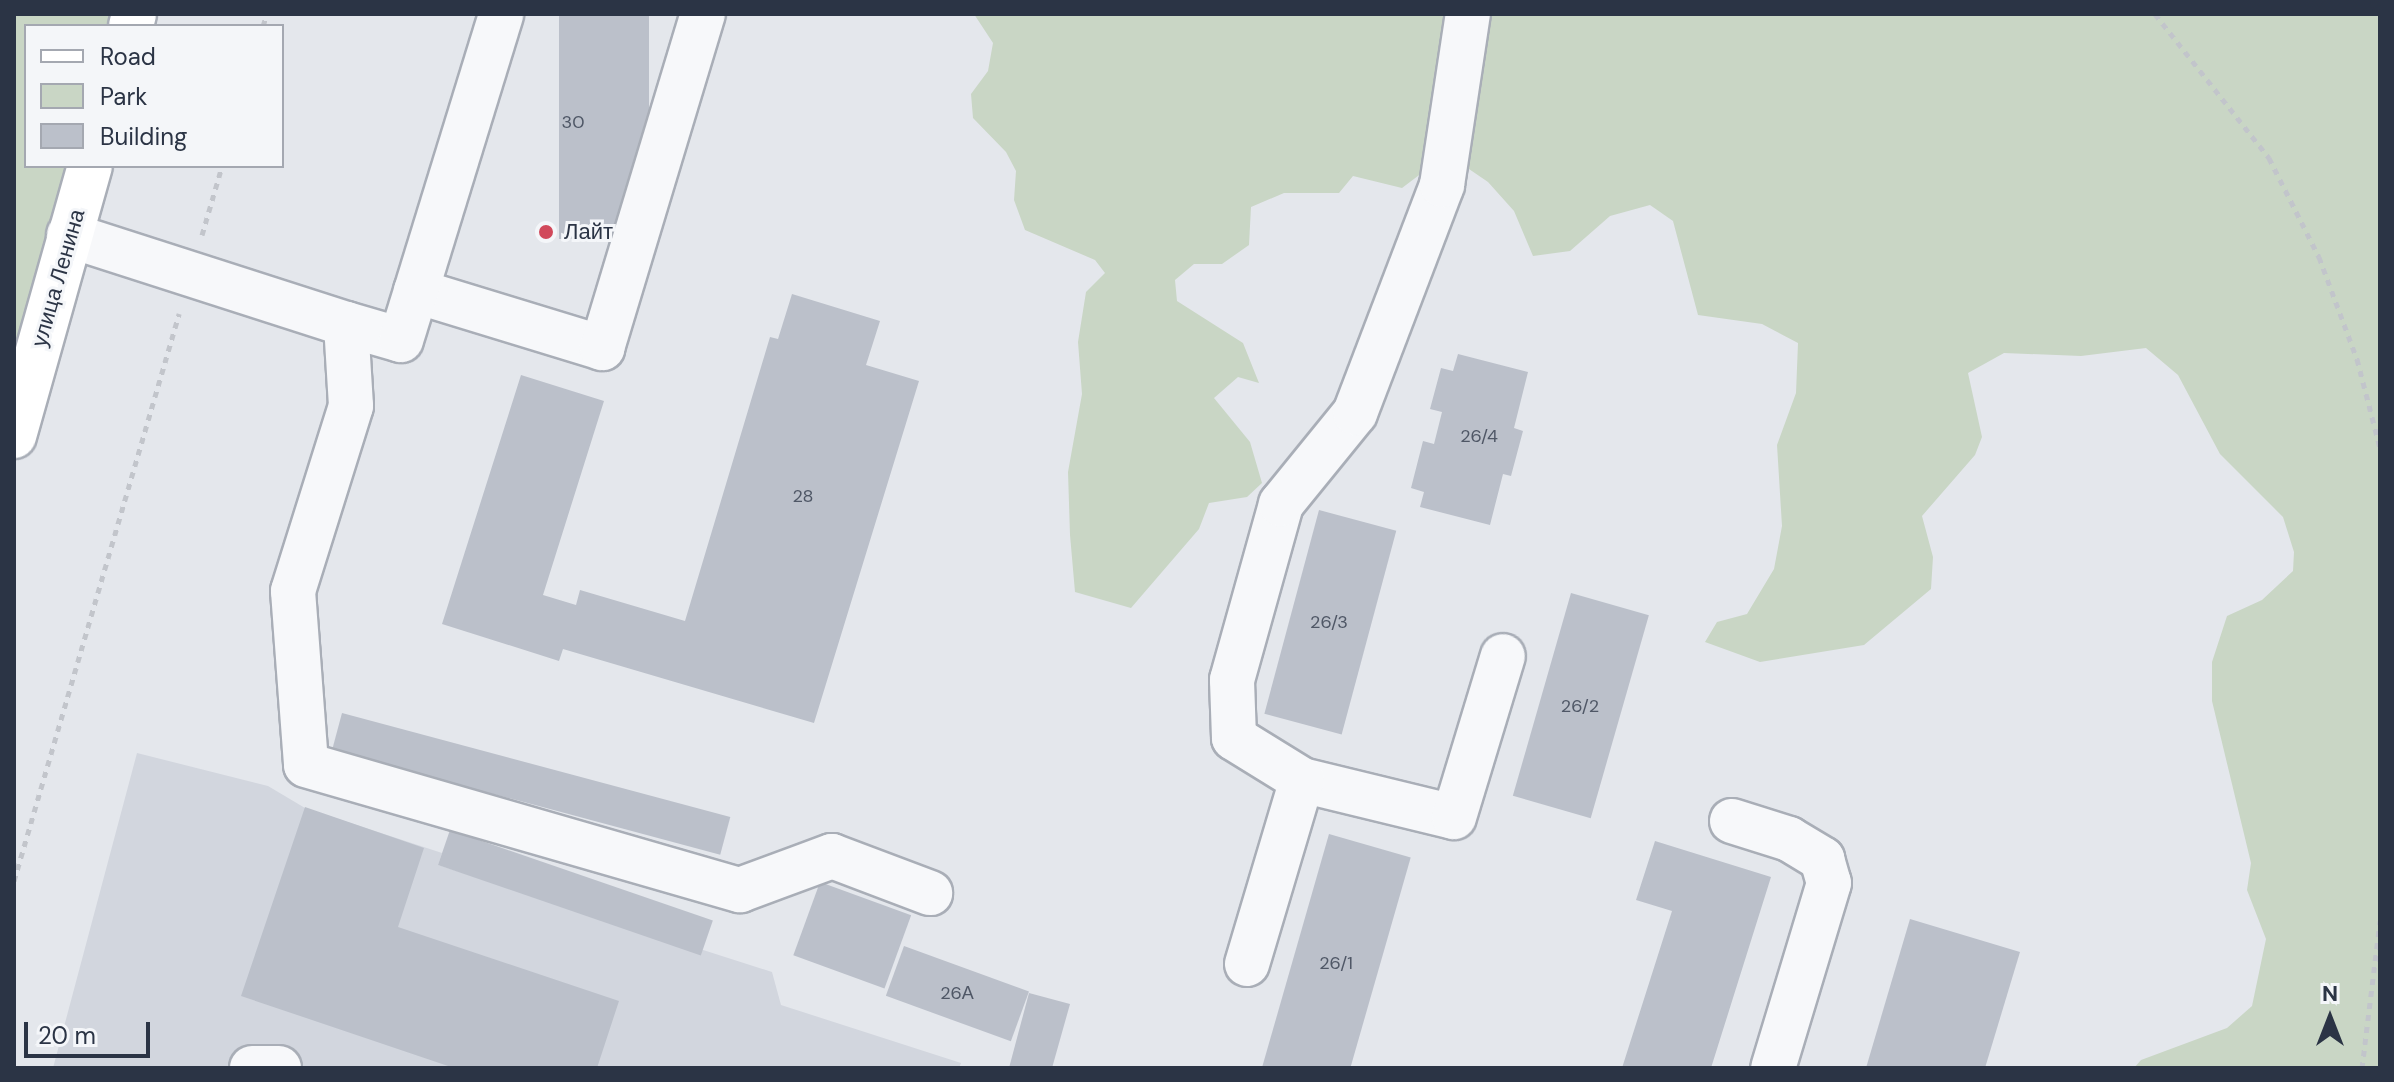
<!DOCTYPE html>
<html>
<head>
<meta charset="utf-8">
<style>
	body { margin:0 }
	#map { position:relative; width:2394px; height:1082px; overflow:hidden; background:#e4e7ec; font-family:"DM Sans",sans-serif }
	div>[style] { position:absolute }
	.built>* { inset:0; background:#d2d6de }
	.green>* { inset:0; background:#c9d6c5 }
	.building>* { inset:0; background:#bbc0ca; transform-origin:0 0 }
	.path>* { height:5px; margin-top:-2.5px; transform-origin:0; background:repeating-linear-gradient(90deg,#c2c5cb 0 6px,transparent 0 12px) }
	.roads { filter:drop-shadow(2px 0 #a9aeb7) drop-shadow(-2px 0 #a9aeb7) drop-shadow(0 2px #a9aeb7) drop-shadow(0 -2px #a9aeb7) }
	.minor>* { height:44px; margin:-22px; padding:0 22px; transform-origin:22px; border-radius:22px; background:#f7f8fa }
	.major>* { height:44px; margin:-22px; padding:0 22px; transform-origin:22px; border-radius:22px; background:#fff }
	.dots>* { width:22px; height:22px; translate:-50% -50%; box-sizing:border-box; border:4px solid #f4f6f9; border-radius:50% }
	span { translate:-50% -50%; white-space:nowrap; text-align:center; line-height:1.15; -webkit-text-stroke:6px #f4f6f9; paint-order:stroke }
	.number-label { font-size:18px; color:#4f5766 }
	.number-label span { -webkit-text-stroke-width:0 }
	.poi-label { font-size:22px; color:#2b3445 }
	.left { translate:0 -50%; text-align:left }
	.street-label { font-size:22px; color:#2b3445 }
	.frame { position:absolute; inset:0; border:16px solid #2b3445; pointer-events:none }
	.legend { position:absolute; left:24px; top:24px; width:260px; height:144px; box-sizing:border-box; background:#f4f6f9; border:2px solid #a4a8b1; margin:0; padding:10px 14px; list-style:none; font-size:24px; color:#2b3445 }
	.legend li { display:flex; align-items:center; gap:16px; height:40px }
	.legend b { width:40px; border:2px solid #a4a8b1 }
	.north { position:absolute; left:2290px; top:978px; width:80px; height:80px; -webkit-text-stroke:6px #f4f6f9; paint-order:stroke; rotate:0deg; font-size:22px; font-weight:700; line-height:32px; text-align:center; color:#2b3445 }
	.north::after { content:''; display:block; margin:auto; width:28px; height:36px; background:#2b3445; clip-path:polygon(50% 0,100% 100%,50% 72%,0 100%) }
	.scale { position:absolute; left:24px; top:1022px; width:126px; height:36px; box-sizing:border-box; border:4px solid #2b3445; border-top:0; padding-left:10px; font-size:24px; line-height:28px; white-space:nowrap; color:#2b3445; -webkit-text-stroke:6px #f4f6f9; paint-order:stroke }
</style>
</head>
<body>
<div id="map">
	<div class="built">
		<i style="clip-path:polygon(137px 753px,268px 786px,305px 808px,442px 853px,438px 865px,772px 972px,781px 1005px,961px 1063px,959px 1068px,53px 1068px)"></i>
	</div>
	<div class="green">
		<i style="clip-path:polygon(14px 14px,134px 14px,131px 26px,26px 26px,26px 166px,90px 166px,14px 436px)"></i>
		<i style="clip-path:polygon(974px 14px,2380px 14px,2380px 1068px,2134px 1068px,2141px 1060px,2227px 1028px,2252px 1006px,2266px 939px,2247px 890px,2251px 863px,2212px 701px,2212px 662px,2227px 616px,2262px 600px,2293px 571px,2294px 552px,2283px 517px,2220px 454px,2178px 375px,2146px 348px,2081px 356px,2004px 353px,1968px 373px,1982px 437px,1975px 455px,1922px 516px,1933px 557px,1931px 589px,1864px 645px,1760px 662px,1705px 642px,1717px 622px,1747px 614px,1774px 569px,1782px 526px,1777px 445px,1796px 393px,1798px 343px,1762px 324px,1698px 315px,1673px 221px,1650px 205px,1610px 216px,1570px 251px,1533px 256px,1514px 211px,1488px 182px,1447px 154px,1402px 188px,1353px 176px,1339px 193px,1284px 193px,1251px 207px,1249px 245px,1222px 264px,1194px 264px,1175px 280px,1177px 301px,1243px 343px,1259px 383px,1238px 377px,1214px 398px,1250px 442px,1262px 483px,1247px 497px,1209px 503px,1199px 529px,1131px 608px,1075px 592px,1070px 535px,1068px 472px,1082px 394px,1078px 342px,1086px 292px,1105px 273px,1095px 260px,1025px 230px,1014px 200px,1016px 171px,1006px 152px,973px 118px,971px 94px,988px 71px,993px 43px)"></i>
	</div>
	<div class="building">
		<i style="left:559px;top:14px;width:90px;height:225px"></i>
		<i style="clip-path:polygon(792px 294px,880px 321px,866px 365px,919px 381px,814px 723px,563px 649px,559px 661px,442px 624px,521px 375px,604px 401px,543px 595px,576px 605px,580px 590px,685px 621px,770px 337px,778px 339px)"></i>
		<i style="clip-path:polygon(1458px 354px,1528px 372px,1514px 428px,1523px 431px,1511px 476px,1503px 474px,1490px 525px,1420px 507px,1424px 492px,1411px 488px,1423px 441px,1434px 444px,1442px 412px,1430px 409px,1441px 368px,1453px 371px)"></i>
		<i style="left:1319px;top:510px;width:80px;height:211px;rotate:15deg"></i>
		<i style="left:1571px;top:593px;width:81px;height:211px;rotate:16deg"></i>
		<i style="left:342px;top:713px;width:402px;height:39px;rotate:15deg"></i>
		<i style="clip-path:polygon(305px 807px,424px 848px,398px 927px,619px 1001px,597px 1068px,454px 1068px,241px 996px)"></i>
		<i style="left:450px;top:830px;width:278px;height:37px;rotate:19deg"></i>
		<i style="left:1329px;top:834px;width:85px;height:243px;rotate:16deg"></i>
		<i style="clip-path:polygon(1655px 841px,1771px 877px,1711px 1068px,1622px 1068px,1672px 911px,1636px 900px)"></i>
		<i style="left:820px;top:882px;width:97px;height:78px;rotate:20deg"></i>
		<i style="clip-path:polygon(1910px 919px,2020px 952px,1985px 1068px,1866px 1068px)"></i>
		<i style="left:904px;top:946px;width:133px;height:53px;rotate:20deg"></i>
		<i style="clip-path:polygon(1029px 993px,1070px 1004px,1052px 1068px,1009px 1068px)"></i>
	</div>
	<div class="path">
		<i style="left:2155px;top:14px;width:184px;rotate:51.6deg"></i>
		<i style="left:2269px;top:158px;width:111px;rotate:63.2deg"></i>
		<i style="left:2319px;top:257px;width:109px;rotate:69.6deg"></i>
		<i style="left:2357px;top:359px;width:92px;rotate:75.5deg"></i>
		<i style="left:263px;top:26px;width:13px;rotate:-72deg"></i>
		<i style="left:202px;top:235px;width:72px;rotate:-73.8deg"></i>
		<i style="left:14px;top:881px;width:591px;rotate:-73.77deg"></i>
		<i style="left:2362px;top:1068px;width:148px;rotate:-83deg"></i>
	</div>
	<div class="roads">
		<div class="minor">
			<i style="left:69px;top:235px;width:291px;rotate:17.8deg"></i>
			<i style="left:346px;top:324px;width:82px;rotate:86.5deg"></i>
			<i style="left:351px;top:406px;width:194px;rotate:107.4deg"></i>
			<i style="left:293px;top:591px;width:174px;rotate:85.7deg"></i>
			<i style="left:306px;top:765px;width:452px;rotate:16.1deg"></i>
			<i style="left:740px;top:890px;width:98px;rotate:-20.3deg"></i>
			<i style="left:832px;top:856px;width:105px;rotate:20.7deg"></i>
			<i style="left:416px;top:291px;width:195px;rotate:17deg"></i>
			<i style="left:602px;top:348px;width:349px;rotate:-73.2deg"></i>
			<i style="left:346px;top:324px;width:57px;rotate:16.2deg"></i>
			<i style="left:401px;top:340px;width:341px;rotate:-72.9deg"></i>
			<i style="left:1302px;top:780px;width:156px;rotate:13.7deg"></i>
			<i style="left:1454px;top:817px;width:168px;rotate:-73.1deg"></i>
			<i style="left:1732px;top:821px;width:60px;rotate:17.5deg"></i>
			<i style="left:1789px;top:839px;width:39px;rotate:31deg"></i>
			<i style="left:1822px;top:859px;width:25px;rotate:74deg"></i>
			<i style="left:1829px;top:883px;width:193px;rotate:106.8deg"></i>
			<i style="left:1247px;top:964px;width:192px;rotate:-73.4deg"></i>
			<i style="left:1302px;top:780px;width:80px;rotate:-148.3deg"></i>
			<i style="left:1234px;top:738px;width:58px;rotate:-92deg"></i>
			<i style="left:1232px;top:680px;width:183px;rotate:-74.4deg"></i>
			<i style="left:1281px;top:504px;width:117px;rotate:-50.9deg"></i>
			<i style="left:1355px;top:413px;width:244px;rotate:-69.1deg"></i>
			<i style="left:1442px;top:185px;width:173px;rotate:-81.4deg"></i>
			<i style="left:252px;top:1068px;width:27px"></i>
		</div>
		<div class="major">
			<i style="left:131px;top:26px;width:12px;rotate:-76deg"></i>
			<i style="left:14px;top:436px;width:280px;rotate:-74.3deg"></i>
		</div>
	</div>
	<div class="dots">
		<i style="left:546px;top:232px;background:#d1495b"></i>
	</div>
	<div class="number-label">
		<span style="left:573px;top:122px">30</span>
		<span style="left:1479px;top:436px">26/4</span>
		<span style="left:803px;top:496px">28</span>
		<span style="left:1329px;top:622px">26/3</span>
		<span style="left:1580px;top:706px">26/2</span>
		<span style="left:1336px;top:963px">26/1</span>
		<span style="left:957px;top:993px">26А</span>
	</div>
	<div class="poi-label">
		<span class="left" style="left:564px;top:232px">Лайт</span>
	</div>
	<div class="street-label">
		<span style="left:58px;top:278px;rotate:-74deg">улица Ленина</span>
	</div>
	<div class="frame"></div>
	<ul class="legend">
	<li><b style="height:10px;background:#fff"></b>Road</li>
	<li><b style="height:22px;background:#c9d6c5"></b>Park</li>
	<li><b style="height:22px;background:#bbc0ca"></b>Building</li>
	</ul>
	<div class="north">N</div>
	<div class="scale">20 m</div>
</div>
</body>
</html>
